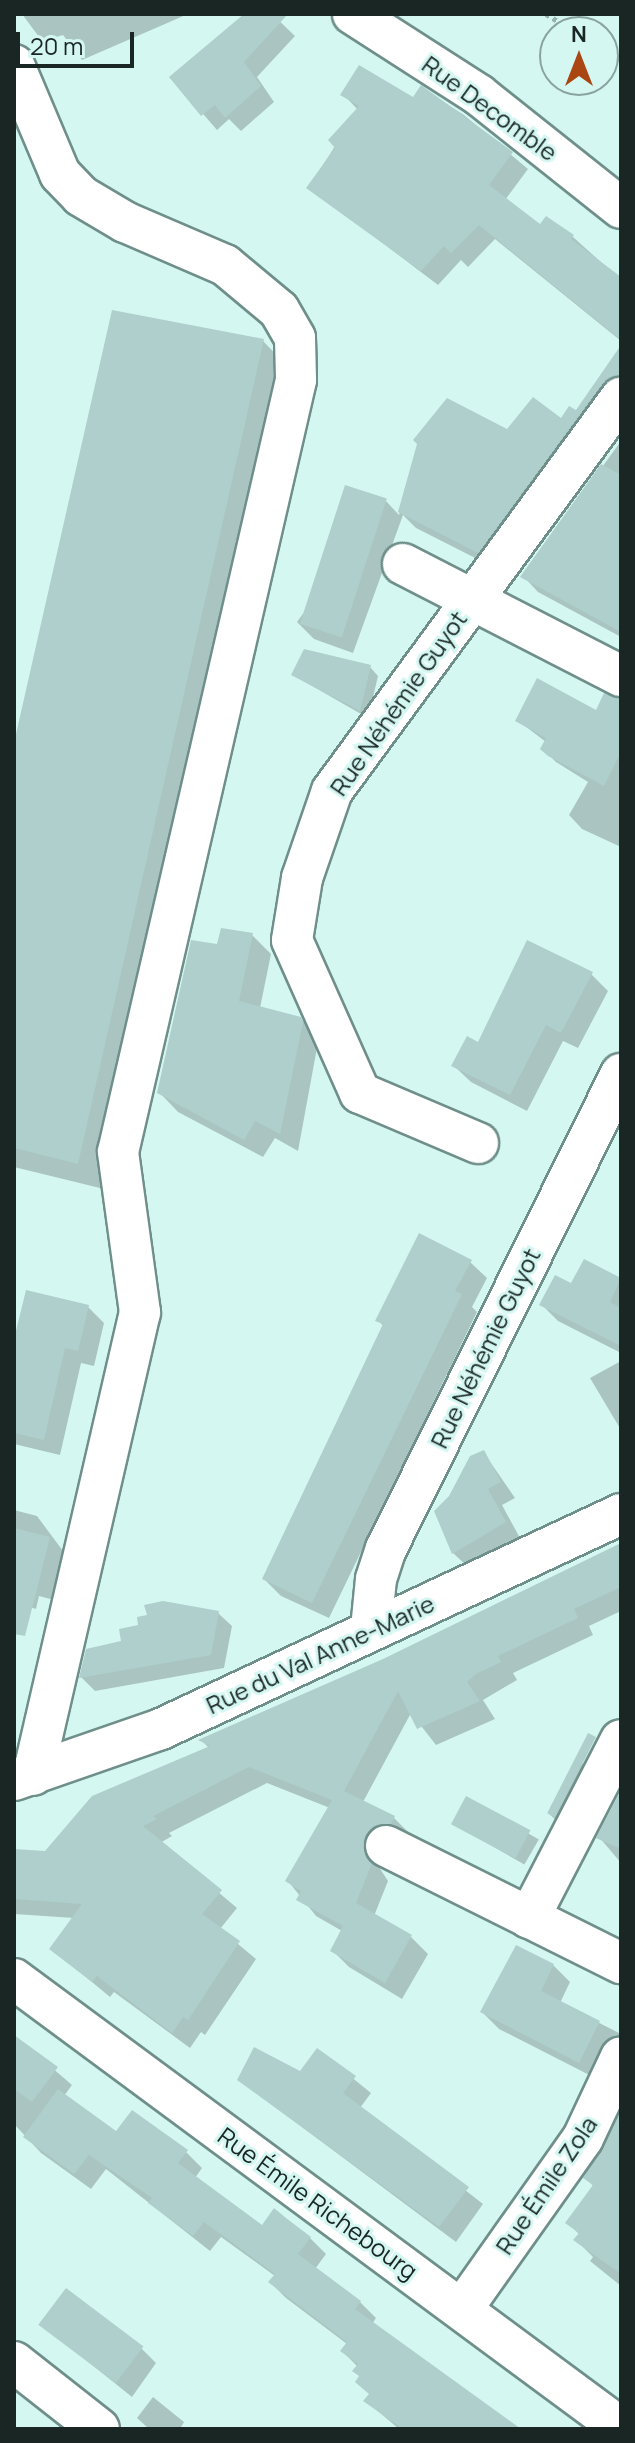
<!DOCTYPE html>
<html>
<head>
<meta charset="utf-8">
<style>
	body { margin:0 }
	#map { position:relative; width:635px; height:2443px; overflow:hidden; background:#d5f7f2; font-family:Manrope,sans-serif }
	div>[style] { position:absolute }
	.shadow>* { inset:0; background:#0003; transform-origin:0 0 }
	.building>* { inset:0; background:#aecfcb; transform-origin:0 0 }
	.path>* { height:5px; margin-top:-2.5px; transform-origin:0; background:repeating-linear-gradient(90deg,#99b4b0 0 4px,transparent 0 8px) }
	.roads { filter:drop-shadow(2px 0 #6f8f8a) drop-shadow(-2px 0 #6f8f8a) drop-shadow(0 2px #6f8f8a) drop-shadow(0 -2px #6f8f8a) }
	.minor>* { height:40px; margin:-20px; padding:0 20px; transform-origin:20px; border-radius:20px; background:#fff }
	span { translate:-50% -50%; white-space:nowrap; text-align:center; line-height:1.15; -webkit-text-stroke:6px #d5f7f2; paint-order:stroke }
	.street-label { font-size:24px; color:#192624 }
	.frame { position:absolute; inset:0; border:16px solid #192624; pointer-events:none }
	.north { position:absolute; left:539px; top:16px; width:80px; height:80px; box-sizing:border-box; background:#d5f7f2; border:2px solid #8aa3a0; border-radius:50%; rotate:0deg; font-size:22px; font-weight:700; line-height:32px; text-align:center; color:#192624 }
	.north::after { content:''; display:block; margin:auto; width:28px; height:36px; background:#a94612; clip-path:polygon(50% 0,100% 100%,50% 72%,0 100%) }
	.scale { position:absolute; left:16px; top:32px; width:118px; height:36px; box-sizing:border-box; border:4px solid #192624; border-top:0; padding-left:10px; font-size:24px; line-height:28px; white-space:nowrap; color:#192624; -webkit-text-stroke:6px #d5f7f2; paint-order:stroke }
</style>
</head>
<body>
<div id="map">
	<div class="shadow">
		<i style="clip-path:polygon(22px 14px,188px 14px,82px 60px,63px 35px,42px 41px)"></i>
		<i style="clip-path:polygon(247px 14px,272px 14px,295px 36px,257px 77px,274px 102px,241px 131px,229px 119px,217px 130px,171px 77px)"></i>
		<i style="clip-path:polygon(421px 88px,464px 115px,528px 169px,505px 200px,540px 227px,546px 219px,573px 237px,621px 280px,621px 341px,495px 239px,468px 267px,461px 260px,438px 285px,309px 187px,358px 110px,343px 94px,413px 100px)"></i>
		<i style="clip-path:polygon(263px 341px,289px 368px,104px 1189px,14px 1167px,14px 753px)"></i>
		<i style="clip-path:polygon(621px 349px,621px 398px,495px 568px,416px 528px,403px 515px,353px 653px,314px 639px,297px 622px,386px 501px,399px 515px,419px 444px,561px 421px,576px 413px)"></i>
		<i style="clip-path:polygon(621px 441px,621px 637px,538px 592px,523px 576px)"></i>
		<i style="clip-path:polygon(370px 667px,378px 676px,368px 718px,293px 675px)"></i>
		<i style="clip-path:polygon(621px 710px,621px 847px,582px 829px,569px 815px,588px 782px,556px 762px,542px 748px,546px 742px,517px 720px)"></i>
		<i style="clip-path:polygon(252px 935px,271px 954px,260px 1008px,300px 1018px,319px 1037px,298px 1151px,275px 1138px,263px 1157px,178px 1112px,159px 1092px,219px 946px)"></i>
		<i style="clip-path:polygon(591px 974px,608px 991px,578px 1048px,563px 1041px,527px 1111px,471px 1082px,454px 1066px)"></i>
		<i style="clip-path:polygon(470px 1262px,487px 1278px,472px 1307px,477px 1312px,329px 1618px,281px 1596px,264px 1579px,384px 1327px,378px 1320px)"></i>
		<i style="clip-path:polygon(585px 1262px,621px 1281px,621px 1353px,558px 1321px,541px 1304px,572px 1286px)"></i>
		<i style="clip-path:polygon(88px 1307px,104px 1323px,94px 1366px,81px 1363px,60px 1455px,14px 1444px,14px 1348px)"></i>
		<i style="clip-path:polygon(621px 1361px,621px 1430px,590px 1378px)"></i>
		<i style="clip-path:polygon(484px 1453px,515px 1498px,502px 1505px,520px 1538px,469px 1568px,453px 1553px,451px 1497px)"></i>
		<i style="clip-path:polygon(14px 1510px,37px 1516px,66px 1555px,54px 1600px,39px 1596px,36px 1609px,14px 1602px)"></i>
		<i style="clip-path:polygon(621px 1545px,621px 1611px,589px 1626px,593px 1635px,513px 1673px,517px 1680px,483px 1700px,495px 1719px,436px 1745px,411px 1713px,363px 1802px,394px 1818px,411px 1835px,381px 1854px,379px 1867px,388px 1881px,374px 1916px,411px 1937px,428px 1954px,402px 1999px,349px 1967px,332px 1950px,342px 1931px,316px 1916px,288px 1881px,330px 1808px,267px 1783px,169px 1833px,172px 1836px,160px 1843px,237px 1908px,220px 1929px,256px 1959px,205px 2035px,201px 2032px,190px 2048px,114px 1992px,110px 1997px,52px 1949px,74px 1918px,14px 1914px,14px 1851px,46px 1854px,209px 1748px,201px 1740px,384px 1661px)"></i>
		<i style="clip-path:polygon(218px 1613px,232px 1626px,224px 1668px,95px 1691px,81px 1677px)"></i>
		<i style="clip-path:polygon(577px 1759px,591px 1771px,557px 1821px,548px 1813px)"></i>
		<i style="clip-path:polygon(621px 1794px,621px 1863px,599px 1837px)"></i>
		<i style="left:467px;top:1798px;width:83px;height:29px;rotate:30deg"></i>
		<i style="clip-path:polygon(553px 1965px,570px 1982px,560px 2003px,621px 2034px,621px 2060px,607px 2084px,499px 2029px,482px 2012px)"></i>
		<i style="clip-path:polygon(14px 2035px,72px 2085px,64px 2096px,116px 2133px,186px 2152px,202px 2168px,195px 2178px,262px 2227px,310px 2238px,326px 2254px,315px 2269px,360px 2302px,376px 2318px,372px 2324px,516px 2429px,399px 2429px,366px 2401px,370px 2395px,358px 2367px,342px 2351px,347px 2344px,286px 2298px,270px 2282px,275px 2276px,221px 2237px,210px 2251px,106px 2169px,91px 2189px,41px 2153px,14px 2124px)"></i>
		<i style="clip-path:polygon(318px 2050px,371px 2093px,360px 2108px,483px 2204px,456px 2242px,239px 2080px,300px 2074px)"></i>
		<i style="clip-path:polygon(621px 2111px,621px 2286px,590px 2261px,593px 2257px,576px 2240px,580px 2235px,568px 2223px,594px 2187px,586px 2178px)"></i>
		<i style="clip-path:polygon(41px 2324px,141px 2348px,156px 2363px,132px 2397px)"></i>
		<i style="clip-path:polygon(153px 2397px,184px 2422px,180px 2429px,149px 2429px,137px 2418px)"></i>
	</div>
	<div class="building">
		<i style="clip-path:polygon(244px 14px,288px 14px,244px 62px,261px 86px,225px 118px,215px 105px,201px 116px,169px 77px)"></i>
		<i style="clip-path:polygon(359px 65px,413px 97px,421px 85px,513px 152px,489px 185px,540px 224px,546px 216px,574px 235px,571px 239px,621px 277px,621px 340px,479px 225px,451px 253px,444px 246px,421px 271px,306px 188px,335px 148px,328px 140px,359px 106px,340px 95px)"></i>
		<i style="clip-path:polygon(112px 310px,264px 339px,78px 1164px,14px 1148px,14px 743px)"></i>
		<i style="clip-path:polygon(621px 345px,621px 375px,602px 384px,478px 553px,398px 512px,417px 444px,413px 440px,447px 398px,507px 429px,533px 397px,561px 418px,569px 406px,576px 410px)"></i>
		<i style="clip-path:polygon(601px 464px,621px 475px,621px 632px,520px 577px)"></i>
		<i style="left:345px;top:485px;width:44px;height:146px;rotate:18deg"></i>
		<i style="clip-path:polygon(304px 649px,371px 665px,360px 711px,291px 675px)"></i>
		<i style="clip-path:polygon(537px 678px,596px 710px,604px 693px,621px 699px,621px 752px,604px 786px,548px 756px,540px 749px,546px 738px,515px 721px)"></i>
		<i style="clip-path:polygon(221px 928px,253px 933px,239px 1001px,301px 1017px,303px 1022px,280px 1134px,255px 1121px,244px 1140px,157px 1093px,191px 940px,217px 944px)"></i>
		<i style="clip-path:polygon(527px 940px,593px 972px,561px 1033px,546px 1025px,510px 1095px,451px 1066px,467px 1036px,478px 1042px)"></i>
		<i style="clip-path:polygon(419px 1233px,472px 1260px,455px 1291px,462px 1294px,312px 1603px,262px 1579px,383px 1324px,375px 1321px)"></i>
		<i style="clip-path:polygon(584px 1259px,621px 1278px,610px 1302px,621px 1308px,621px 1346px,539px 1305px,555px 1275px,571px 1283px)"></i>
		<i style="clip-path:polygon(26px 1290px,89px 1305px,78px 1351px,65px 1348px,44px 1440px,14px 1433px,14px 1339px)"></i>
		<i style="clip-path:polygon(484px 1450px,501px 1482px,488px 1489px,506px 1522px,452px 1554px,434px 1511px,449px 1496px,470px 1456px)"></i>
		<i style="clip-path:polygon(14px 1528px,50px 1537px,25px 1636px,14px 1634px)"></i>
		<i style="clip-path:polygon(621px 1543px,621px 1587px,574px 1609px,578px 1618px,498px 1656px,501px 1662px,476px 1674px,467px 1682px,480px 1701px,417px 1729px,398px 1691px,344px 1791px,395px 1816px,391px 1824px,374px 1826px,365px 1836px,363px 1848px,372px 1863px,356px 1903px,412px 1935px,385px 1983px,330px 1951px,343px 1926px,296px 1900px,301px 1891px,285px 1881px,332px 1800px,249px 1767px,153px 1816px,157px 1819px,143px 1826px,222px 1890px,202px 1914px,240px 1941px,188px 2020px,183px 2017px,172px 2033px,97px 1976px,92px 1982px,49px 1949px,82px 1904px,14px 1899px,14px 1849px,45px 1851px,92px 1796px,210px 1746px,198px 1740px,383px 1659px)"></i>
		<i style="clip-path:polygon(163px 1601px,219px 1611px,211px 1655px,79px 1678px,86px 1649px,121px 1641px,119px 1629px,138px 1625px,137px 1617px,147px 1615px,144px 1605px)"></i>
		<i style="left:588px;top:1733px;width:9px;height:90px;rotate:27deg"></i>
		<i style="clip-path:polygon(621px 1790px,621px 1849px,596px 1838px)"></i>
		<i style="left:466px;top:1796px;width:73px;height:32px;rotate:28deg"></i>
		<i style="clip-path:polygon(516px 1945px,554px 1964px,541px 1991px,600px 2021px,579px 2063px,480px 2012px)"></i>
		<i style="clip-path:polygon(14px 2035px,58px 2067px,32px 2102px,14px 2089px)"></i>
		<i style="clip-path:polygon(254px 2047px,300px 2071px,317px 2048px,356px 2076px,343px 2093px,469px 2187px,439px 2227px,237px 2080px)"></i>
		<i style="clip-path:polygon(58px 2089px,116px 2131px,132px 2110px,188px 2150px,178px 2163px,262px 2225px,274px 2208px,286px 2218px,311px 2237px,298px 2254px,361px 2301px,355px 2309px,521px 2429px,403px 2429px,363px 2401px,369px 2394px,355px 2382px,359px 2376px,352px 2371px,358px 2364px,340px 2351px,347px 2342px,268px 2282px,275px 2274px,204px 2222px,193px 2236px,148px 2203px,152px 2198px,89px 2155px,74px 2174px,23px 2137px)"></i>
		<i style="clip-path:polygon(621px 2111px,621px 2274px,573px 2240px,579px 2233px,565px 2223px,593px 2185px,583px 2178px)"></i>
		<i style="left:66px;top:2288px;width:97px;height:46px;rotate:37deg"></i>
	</div>
	<div class="path">
		<i style="left:546px;top:14px;width:35px;rotate:31deg"></i>
		<i style="left:603px;top:49px;width:21px;rotate:31deg"></i>
	</div>
	<div class="roads">
		<div class="minor">
			<i style="left:353px;top:14px;width:150px;rotate:32.7deg"></i>
			<i style="left:479px;top:95px;width:181px;rotate:38.5deg"></i>
			<i style="left:14px;top:65px;width:118px;rotate:67.1deg"></i>
			<i style="left:60px;top:174px;width:30px;rotate:46deg"></i>
			<i style="left:81px;top:196px;width:51px;rotate:30.6deg"></i>
			<i style="left:125px;top:222px;width:109px;rotate:23.3deg"></i>
			<i style="left:225px;top:265px;width:70px;rotate:39.8deg"></i>
			<i style="left:279px;top:310px;width:32px;rotate:60deg"></i>
			<i style="left:295px;top:338px;width:42px;rotate:88.6deg"></i>
			<i style="left:296px;top:380px;width:792px;rotate:102.98deg"></i>
			<i style="left:118px;top:1152px;width:162px;rotate:82.2deg"></i>
			<i style="left:140px;top:1312px;width:475px;rotate:103deg"></i>
			<i style="left:403px;top:564px;width:245px;rotate:27.2deg"></i>
			<i style="left:478px;top:1143px;width:128px;rotate:-157deg"></i>
			<i style="left:360px;top:1093px;width:167px;rotate:-114deg"></i>
			<i style="left:292px;top:940px;width:63px;rotate:-80.8deg"></i>
			<i style="left:302px;top:878px;width:92px;rotate:-71deg"></i>
			<i style="left:332px;top:791px;width:488px;rotate:-53.7deg"></i>
			<i style="left:371px;top:1629px;width:50px;rotate:-84.3deg"></i>
			<i style="left:376px;top:1579px;width:32px;rotate:-72deg"></i>
			<i style="left:386px;top:1549px;width:530px;rotate:-63.68deg"></i>
			<i style="left:14px;top:1780px;width:156px;rotate:-19.1deg"></i>
			<i style="left:161px;top:1729px;width:508px;rotate:-25.05deg"></i>
			<i style="left:386px;top:1846px;width:263px;rotate:26.5deg"></i>
			<i style="left:529px;top:1918px;width:200px;rotate:-62.7deg"></i>
			<i style="left:14px;top:1979px;width:755px;rotate:36.49deg"></i>
			<i style="left:462px;top:2309px;width:209px;rotate:-54.7deg"></i>
			<i style="left:583px;top:2138px;width:89px;rotate:-64.9deg"></i>
			<i style="left:14px;top:2362px;width:108px;rotate:38.2deg"></i>
		</div>
	</div>
	<div class="street-label">
		<span style="left:490px;top:108px;rotate:36deg">Rue Decomble</span>
		<span style="left:398px;top:703px;rotate:-55deg">Rue Néhémie Guyot</span>
		<span style="left:485px;top:1348px;rotate:-64deg">Rue Néhémie Guyot</span>
		<span style="left:320px;top:1654px;rotate:-25deg">Rue du Val Anne-Marie</span>
		<span style="left:546px;top:2185px;rotate:-56deg">Rue Émile Zola</span>
		<span style="left:318px;top:2203px;rotate:36deg">Rue Émile Richebourg</span>
	</div>
	<div class="frame"></div>
	<div class="north">N</div>
	<div class="scale">20 m</div>
</div>
</body>
</html>
